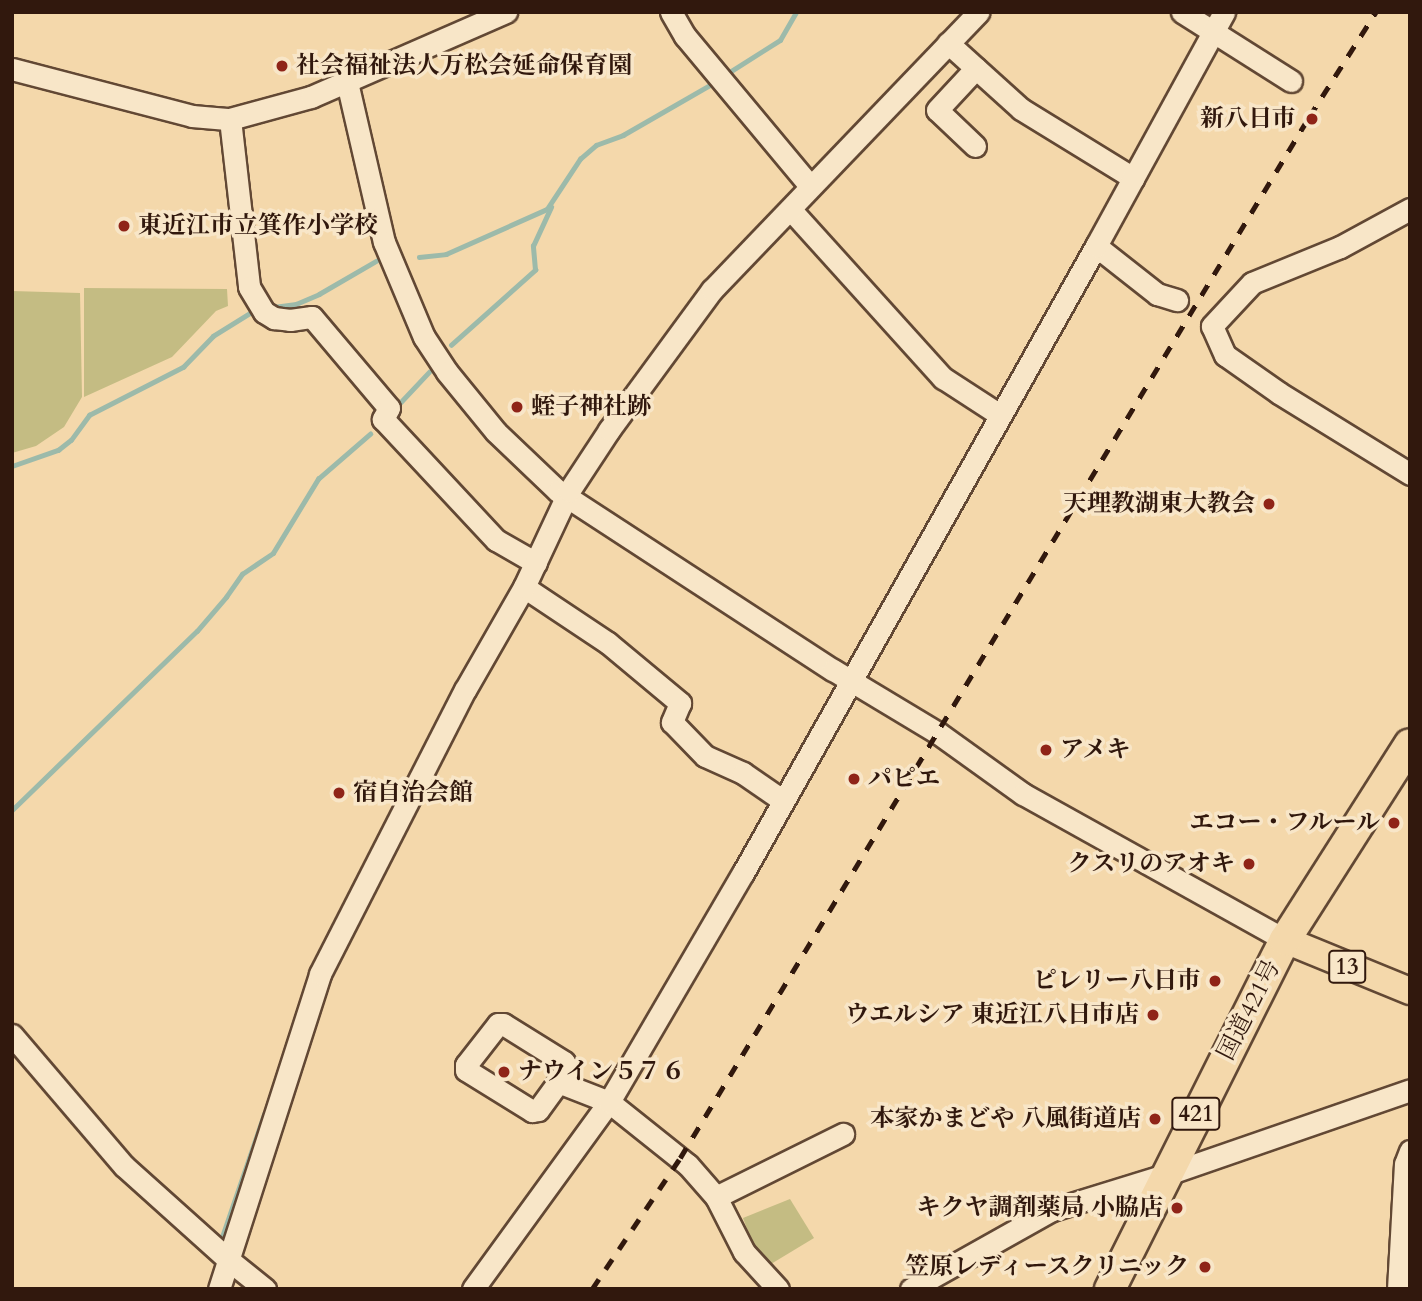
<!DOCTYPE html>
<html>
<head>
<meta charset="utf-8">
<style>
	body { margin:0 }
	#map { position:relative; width:1422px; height:1301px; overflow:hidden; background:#f4d8ab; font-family:Cardo,"Noto Serif JP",serif }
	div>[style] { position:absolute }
	.green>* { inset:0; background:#c4bc83 }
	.stream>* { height:4.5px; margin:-2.25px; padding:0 2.25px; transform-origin:2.25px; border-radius:2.25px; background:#9cbaaa }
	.roads { filter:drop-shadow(2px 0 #624834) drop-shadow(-2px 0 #624834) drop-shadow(0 2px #624834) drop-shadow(0 -2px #624834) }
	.minor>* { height:21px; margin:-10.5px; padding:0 10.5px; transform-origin:10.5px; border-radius:10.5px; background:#f8e6c8 }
	.major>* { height:26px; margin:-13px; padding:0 13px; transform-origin:13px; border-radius:13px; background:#f4d8ab }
	.highway>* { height:30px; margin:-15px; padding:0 15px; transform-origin:15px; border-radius:15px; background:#f4d8ab }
	.rail>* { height:4.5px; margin-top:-2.25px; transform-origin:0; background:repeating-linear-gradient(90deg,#31180d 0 12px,transparent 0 24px) }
	.dots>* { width:19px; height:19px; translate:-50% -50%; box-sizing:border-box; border:4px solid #f8e6c8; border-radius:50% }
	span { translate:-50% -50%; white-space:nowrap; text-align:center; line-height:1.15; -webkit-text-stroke:7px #f8e6c8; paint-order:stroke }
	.shield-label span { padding:2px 5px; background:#f8e6c8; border:2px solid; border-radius:5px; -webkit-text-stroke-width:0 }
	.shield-label { font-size:23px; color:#31180d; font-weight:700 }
	.poi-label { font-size:24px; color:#31180d; font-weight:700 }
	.left { translate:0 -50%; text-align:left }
	.right { translate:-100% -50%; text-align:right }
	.street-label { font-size:24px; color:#31180d }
	.frame { position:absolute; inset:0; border:14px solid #31180d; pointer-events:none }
</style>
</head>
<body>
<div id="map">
	<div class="green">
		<i style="clip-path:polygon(84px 288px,227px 289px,228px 306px,216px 311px,172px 357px,84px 397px)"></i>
		<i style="clip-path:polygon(12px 291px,80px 293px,82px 397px,64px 427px,36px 446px,12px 453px)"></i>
		<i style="clip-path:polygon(790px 1199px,814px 1238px,771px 1264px,753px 1245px,743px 1218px)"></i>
	</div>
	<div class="stream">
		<i style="left:725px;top:75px;width:65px;rotate:-32.5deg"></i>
		<i style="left:780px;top:40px;width:32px;rotate:-60deg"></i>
		<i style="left:419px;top:257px;width:27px;rotate:-6deg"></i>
		<i style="left:446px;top:254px;width:111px;rotate:-24deg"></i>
		<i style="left:547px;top:209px;width:60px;rotate:-56.6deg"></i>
		<i style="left:580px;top:159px;width:21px;rotate:-41deg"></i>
		<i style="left:596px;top:145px;width:29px;rotate:-20deg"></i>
		<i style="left:623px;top:135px;width:106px;rotate:-29.9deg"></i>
		<i style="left:274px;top:307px;width:22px;rotate:-8deg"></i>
		<i style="left:296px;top:304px;width:25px;rotate:-23deg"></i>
		<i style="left:319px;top:294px;width:66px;rotate:-30.1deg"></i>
		<i style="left:451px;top:345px;width:113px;rotate:-41.8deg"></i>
		<i style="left:535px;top:270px;width:24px;rotate:-95deg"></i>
		<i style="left:533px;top:246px;width:43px;rotate:-65.2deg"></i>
		<i style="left:396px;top:407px;width:48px;rotate:-46.7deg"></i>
		<i style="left:12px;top:466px;width:49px;rotate:-19.2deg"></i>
		<i style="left:58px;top:450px;width:16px;rotate:-38deg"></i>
		<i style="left:71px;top:440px;width:31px;rotate:-54deg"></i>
		<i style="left:89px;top:415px;width:106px;rotate:-27.1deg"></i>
		<i style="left:183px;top:367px;width:43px;rotate:-45.9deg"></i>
		<i style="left:213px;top:336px;width:47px;rotate:-32deg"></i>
		<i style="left:12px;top:810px;width:257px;rotate:-44.1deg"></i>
		<i style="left:197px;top:631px;width:45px;rotate:-49.5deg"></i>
		<i style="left:226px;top:597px;width:28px;rotate:-55deg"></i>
		<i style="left:242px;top:574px;width:37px;rotate:-34deg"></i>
		<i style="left:273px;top:553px;width:87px;rotate:-58.7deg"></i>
		<i style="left:318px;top:479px;width:69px;rotate:-40.9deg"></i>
		<i style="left:222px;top:1237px;width:130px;rotate:-71.1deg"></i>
	</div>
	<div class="roads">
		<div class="minor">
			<i style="left:671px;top:12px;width:28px;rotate:60deg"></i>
			<i style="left:685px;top:36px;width:195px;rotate:50.2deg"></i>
			<i style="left:1182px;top:12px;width:129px;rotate:32.3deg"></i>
			<i style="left:948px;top:43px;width:98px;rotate:42.1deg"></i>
			<i style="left:1021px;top:109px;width:132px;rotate:31.6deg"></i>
			<i style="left:12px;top:69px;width:186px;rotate:14.6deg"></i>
			<i style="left:192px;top:116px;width:38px;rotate:5deg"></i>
			<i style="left:230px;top:119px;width:84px;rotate:-15.2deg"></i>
			<i style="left:311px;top:97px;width:213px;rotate:-23.6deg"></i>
			<i style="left:347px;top:82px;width:164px;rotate:77deg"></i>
			<i style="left:384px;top:242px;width:103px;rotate:67.2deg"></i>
			<i style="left:424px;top:337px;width:42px;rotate:56.7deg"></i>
			<i style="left:447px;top:372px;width:77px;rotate:50.8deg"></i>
			<i style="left:496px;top:432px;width:86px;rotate:43.6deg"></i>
			<i style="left:558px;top:491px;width:328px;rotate:33.1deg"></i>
			<i style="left:833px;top:670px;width:122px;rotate:31deg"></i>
			<i style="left:938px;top:733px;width:105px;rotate:35.7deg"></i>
			<i style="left:1023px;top:794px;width:300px;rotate:29.1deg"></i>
			<i style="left:230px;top:119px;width:169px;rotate:83.5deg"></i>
			<i style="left:249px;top:287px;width:29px;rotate:59deg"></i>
			<i style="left:264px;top:312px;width:12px;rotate:31deg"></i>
			<i style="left:274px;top:318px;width:16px;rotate:7deg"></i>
			<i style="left:290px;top:320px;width:22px;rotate:-8deg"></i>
			<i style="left:312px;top:317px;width:119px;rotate:49.8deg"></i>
			<i style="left:389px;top:408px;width:13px;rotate:119deg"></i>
			<i style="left:383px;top:419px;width:166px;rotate:47deg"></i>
			<i style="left:496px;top:540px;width:46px;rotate:29.9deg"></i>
			<i style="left:975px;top:146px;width:52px;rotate:-136.5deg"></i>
			<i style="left:937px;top:110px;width:57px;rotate:-47.1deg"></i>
			<i style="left:1410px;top:209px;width:80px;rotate:151.5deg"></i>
			<i style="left:1340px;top:247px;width:95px;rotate:157.8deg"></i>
			<i style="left:1252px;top:283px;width:59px;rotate:132.9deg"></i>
			<i style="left:1212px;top:326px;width:32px;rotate:66deg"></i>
			<i style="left:1225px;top:355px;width:66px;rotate:35.1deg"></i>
			<i style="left:1279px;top:393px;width:154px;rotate:31.7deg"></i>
			<i style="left:791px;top:210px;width:227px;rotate:47.9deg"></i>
			<i style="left:943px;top:378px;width:68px;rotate:33deg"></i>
			<i style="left:1096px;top:246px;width:78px;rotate:38.2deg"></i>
			<i style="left:1157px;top:294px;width:21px;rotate:17deg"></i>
			<i style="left:524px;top:587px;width:101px;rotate:33.7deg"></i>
			<i style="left:608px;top:643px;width:94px;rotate:39.8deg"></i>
			<i style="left:680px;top:703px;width:21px;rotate:113deg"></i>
			<i style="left:672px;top:722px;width:47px;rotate:45.9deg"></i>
			<i style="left:705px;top:756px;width:42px;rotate:24.1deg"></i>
			<i style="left:743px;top:773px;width:47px;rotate:34.7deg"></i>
			<i style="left:12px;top:1035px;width:172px;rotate:49.5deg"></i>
			<i style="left:124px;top:1166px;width:142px;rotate:41.9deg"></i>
			<i style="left:230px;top:1261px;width:45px;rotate:38.7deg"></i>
			<i style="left:558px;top:1082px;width:17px;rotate:-59deg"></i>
			<i style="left:567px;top:1067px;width:6px;rotate:-121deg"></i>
			<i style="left:564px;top:1062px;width:72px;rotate:-148.1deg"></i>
			<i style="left:503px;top:1024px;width:5px;rotate:180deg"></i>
			<i style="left:498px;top:1024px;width:52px;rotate:128deg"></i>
			<i style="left:466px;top:1065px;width:5px;rotate:90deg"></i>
			<i style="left:466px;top:1070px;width:78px;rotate:31.8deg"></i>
			<i style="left:532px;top:1111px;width:6px;rotate:-9deg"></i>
			<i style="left:538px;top:1110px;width:34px;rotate:-54deg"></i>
			<i style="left:558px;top:1082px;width:55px;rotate:21.4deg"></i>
			<i style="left:609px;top:1102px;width:101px;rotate:38.6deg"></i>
			<i style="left:688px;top:1165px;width:43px;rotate:48.8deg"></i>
			<i style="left:716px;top:1197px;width:62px;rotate:63deg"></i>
			<i style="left:744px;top:1252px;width:50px;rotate:47.4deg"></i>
			<i style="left:716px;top:1197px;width:142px;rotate:-26.4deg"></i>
			<i style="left:219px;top:1289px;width:331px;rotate:-72.2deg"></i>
			<i style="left:320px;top:974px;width:319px;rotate:-63deg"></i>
			<i style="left:465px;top:690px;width:119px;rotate:-60.2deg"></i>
			<i style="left:524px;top:587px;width:106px;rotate:-64.9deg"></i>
			<i style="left:569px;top:491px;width:73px;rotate:-56.7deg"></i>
			<i style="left:609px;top:430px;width:174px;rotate:-53.7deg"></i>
			<i style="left:712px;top:290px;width:385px;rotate:-46.2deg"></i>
			<i style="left:473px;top:1289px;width:231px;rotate:-54deg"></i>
			<i style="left:609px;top:1102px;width:265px;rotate:-59.7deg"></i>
			<i style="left:743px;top:873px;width:720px;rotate:-60.62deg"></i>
			<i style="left:1096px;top:246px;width:267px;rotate:-61.3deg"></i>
			<i style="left:911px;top:1289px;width:162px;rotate:-29.3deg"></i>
			<i style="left:1052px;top:1210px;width:118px;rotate:-17.2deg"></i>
			<i style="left:1165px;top:1175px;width:259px;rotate:-19.1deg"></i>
			<i style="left:1398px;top:1289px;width:125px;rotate:-86.8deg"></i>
			<i style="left:1405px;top:1164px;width:14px;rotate:-69deg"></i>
		</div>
		<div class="major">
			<i style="left:1285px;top:940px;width:135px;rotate:22.2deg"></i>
		</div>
		<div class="highway">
			<i style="left:1110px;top:1289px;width:390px;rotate:-63.4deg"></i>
			<i style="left:1285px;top:940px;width:232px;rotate:-57.5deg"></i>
		</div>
	</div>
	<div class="rail">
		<i style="left:592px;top:1289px;width:158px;rotate:-56.1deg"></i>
		<i style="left:680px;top:1158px;width:1216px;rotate:-58.86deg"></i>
		<i style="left:1309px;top:117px;width:125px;rotate:-57.5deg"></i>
	</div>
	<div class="dots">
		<i style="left:282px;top:66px;background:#8f2418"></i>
		<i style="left:1312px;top:119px;background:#8f2418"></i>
		<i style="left:124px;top:226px;background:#8f2418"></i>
		<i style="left:517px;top:407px;background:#8f2418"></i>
		<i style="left:1269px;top:504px;background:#8f2418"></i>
		<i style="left:1046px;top:750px;background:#8f2418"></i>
		<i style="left:854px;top:779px;background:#8f2418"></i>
		<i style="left:339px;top:793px;background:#8f2418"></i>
		<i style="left:1394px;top:823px;background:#8f2418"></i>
		<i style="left:1249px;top:864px;background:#8f2418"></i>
		<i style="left:1215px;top:981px;background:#8f2418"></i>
		<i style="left:1153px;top:1015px;background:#8f2418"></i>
		<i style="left:504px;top:1072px;background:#8f2418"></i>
		<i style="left:1155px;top:1119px;background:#8f2418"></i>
		<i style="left:1177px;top:1208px;background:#8f2418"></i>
		<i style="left:1205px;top:1267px;background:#8f2418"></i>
	</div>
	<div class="shield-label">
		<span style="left:1347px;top:967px">13</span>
		<span style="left:1196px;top:1114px">421</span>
	</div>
	<div class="poi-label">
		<span class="left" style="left:296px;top:66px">社会福祉法人万松会延命保育園</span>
		<span class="right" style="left:1296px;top:119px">新八日市</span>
		<span class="left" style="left:138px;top:226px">東近江市立箕作小学校</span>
		<span class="left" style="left:531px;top:407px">蛭子神社跡</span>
		<span class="right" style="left:1255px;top:504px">天理教湖東大教会</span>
		<span class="left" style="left:1060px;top:750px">アメキ</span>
		<span class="left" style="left:868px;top:779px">パピエ</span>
		<span class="left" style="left:353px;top:793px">宿自治会館</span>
		<span class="right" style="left:1380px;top:823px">エコー・フルール</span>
		<span class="right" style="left:1235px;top:864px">クスリのアオキ</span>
		<span class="right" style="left:1201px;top:981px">ピレリー八日市</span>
		<span class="right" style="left:1139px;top:1015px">ウエルシア 東近江八日市店</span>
		<span class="left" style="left:518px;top:1072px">ナウイン５７６</span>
		<span class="right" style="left:1141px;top:1119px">本家かまどや 八風街道店</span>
		<span class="right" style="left:1163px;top:1208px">キクヤ調剤薬局 小脇店</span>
		<span class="right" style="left:1189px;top:1267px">笠原レディースクリニック</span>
	</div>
	<div class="street-label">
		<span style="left:1249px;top:1010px;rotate:-63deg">国道421号</span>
	</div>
	<div class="frame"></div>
</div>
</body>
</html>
